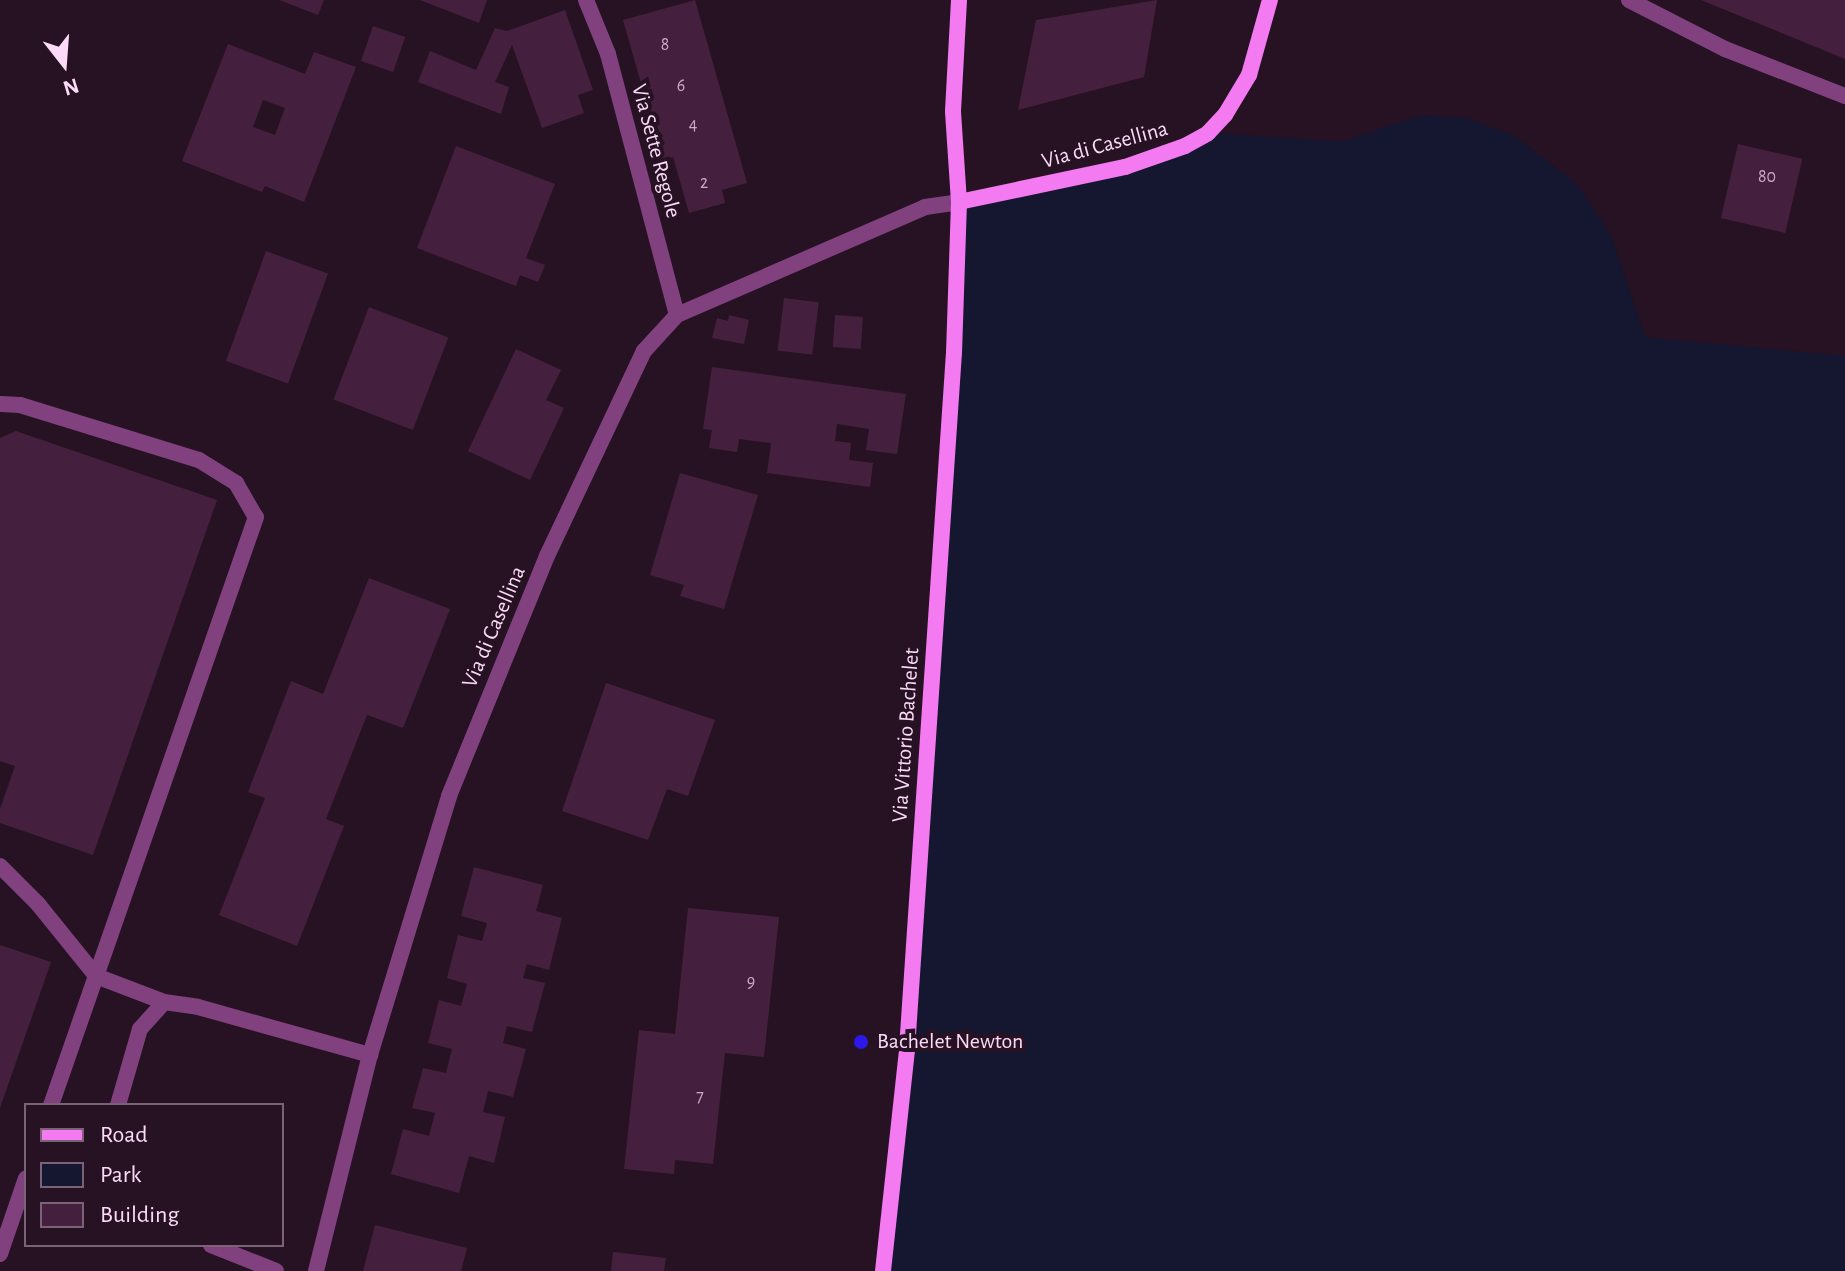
<!DOCTYPE html>
<html>
<head>
<meta charset="utf-8">
<style>
	body { margin:0 }
	#map { position:relative; width:1845px; height:1271px; overflow:hidden; background:#261223; font-family:"Alegreya Sans",sans-serif }
	div>[style] { position:absolute }
	.green>* { inset:0; background:#15162f }
	.building>* { inset:0; background:#45203e; transform-origin:0 0 }
	.lane>* { height:16px; margin:-8px; padding:0 8px; transform-origin:8px; border-radius:8px; background:#80417e }
	.street>* { height:16px; margin:-8px; padding:0 8px; transform-origin:8px; border-radius:8px; background:#80417e }
	.secondary>* { height:16px; margin:-8px; padding:0 8px; transform-origin:8px; border-radius:8px; background:#f37af0 }
	.dots>* { width:22px; height:22px; translate:-50% -50%; box-sizing:border-box; border:4px solid #261223; border-radius:50% }
	span { translate:-50% -50%; white-space:nowrap; text-align:center; line-height:1.15; -webkit-text-stroke:8px #261223; paint-order:stroke }
	.number-label { font-size:18px; color:#ceacca }
	.number-label span { -webkit-text-stroke-width:0 }
	.street-label { font-size:22px; color:#fcdaf8 }
	.poi-label { font-size:22px; color:#fcdaf8 }
	.left { translate:0 -50%; text-align:left }
	.legend { position:absolute; left:24px; top:1103px; width:260px; height:144px; box-sizing:border-box; background:#261223; border:2px solid #7c6278; margin:0; padding:10px 14px; list-style:none; font-size:24px; color:#fcdaf8 }
	.legend li { display:flex; align-items:center; gap:16px; height:40px }
	.legend b { width:40px; border:2px solid #7c6278 }
	.north { position:absolute; left:24px; top:24px; width:80px; height:80px; -webkit-text-stroke:6px #261223; paint-order:stroke; rotate:163deg; font-size:22px; font-weight:700; line-height:32px; text-align:center; color:#fcdaf8 }
	.north::after { content:''; display:block; margin:auto; width:28px; height:36px; background:#fcdaf8; clip-path:polygon(50% 0,100% 100%,50% 72%,0 100%) }
</style>
</head>
<body>
<div id="map">
	<div class="green">
		<i style="clip-path:polygon(1422px 115px,1466px 118px,1513px 135px,1576px 183px,1611px 235px,1645px 337px,1845px 356px,1845px 1271px,883px 1271px,959px 202px,1074px 179px,1208px 133px,1343px 141px)"></i>
	</div>
	<div class="building">
		<i style="clip-path:polygon(279px 0,324px 0,318px 15px)"></i>
		<i style="clip-path:polygon(420px 0,487px 0,479px 23px)"></i>
		<i style="clip-path:polygon(695px 0,747px 183px,722px 190px,725px 203px,689px 213px,673px 157px,663px 160px,623px 20px)"></i>
		<i style="clip-path:polygon(1157px 0,1144px 77px,1018px 110px,1036px 20px)"></i>
		<i style="clip-path:polygon(1701px 0,1845px 0,1845px 59px)"></i>
		<i style="clip-path:polygon(565px 10px,593px 90px,578px 95px,584px 113px,542px 128px,512px 45px,495px 82px,509px 87px,501px 114px,418px 82px,430px 51px,476px 70px,495px 28px,507px 31px)"></i>
		<i style="left:373px;top:26px;width:34px;height:37px;rotate:19deg"></i>
		<i style="clip-path:polygon(evenodd,228px 44px,305px 74px,314px 52px,356px 67px,304px 202px,265px 186px,262px 192px,182px 161px,228px 44px,263px 100px,285px 108px,275px 135px,253px 127px,263px 100px)"></i>
		<i style="left:1738px;top:144px;width:66px;height:76px;rotate:13deg"></i>
		<i style="clip-path:polygon(456px 146px,555px 184px,526px 258px,545px 265px,538px 282px,520px 275px,516px 286px,417px 248px)"></i>
		<i style="left:266px;top:251px;width:66px;height:117px;rotate:20deg"></i>
		<i style="left:784px;top:298px;width:35px;height:53px;rotate:7deg"></i>
		<i style="left:369px;top:307px;width:85px;height:99px;rotate:21deg"></i>
		<i style="clip-path:polygon(729px 315px,749px 320px,744px 344px,712px 338px,717px 318px,728px 321px)"></i>
		<i style="left:835px;top:315px;width:28px;height:32px;rotate:4deg"></i>
		<i style="clip-path:polygon(516px 349px,561px 370px,546px 400px,564px 408px,530px 480px,468px 451px)"></i>
		<i style="clip-path:polygon(712px 367px,906px 394px,897px 454px,866px 450px,869px 429px,837px 424px,835px 441px,851px 443px,849px 460px,873px 463px,870px 487px,767px 473px,771px 443px,739px 439px,737px 452px,709px 448px,712px 430px,703px 429px)"></i>
		<i style="clip-path:polygon(16px 431px,217px 500px,93px 855px,0 823px,0 809px,15px 766px,0 761px,0 438px)"></i>
		<i style="clip-path:polygon(680px 473px,758px 495px,724px 609px,680px 596px,684px 585px,650px 575px)"></i>
		<i style="clip-path:polygon(369px 578px,450px 609px,403px 728px,367px 715px,326px 819px,344px 826px,297px 946px,219px 915px,265px 798px,248px 792px,291px 681px,323px 694px)"></i>
		<i style="clip-path:polygon(606px 683px,715px 720px,688px 796px,667px 789px,648px 840px,562px 811px)"></i>
		<i style="clip-path:polygon(474px 867px,543px 885px,536px 911px,562px 918px,549px 970px,527px 964px,523px 978px,545px 983px,532px 1032px,507px 1026px,503px 1043px,526px 1049px,513px 1097px,488px 1091px,483px 1112px,505px 1117px,494px 1163px,469px 1156px,459px 1193px,391px 1174px,403px 1129px,429px 1136px,435px 1113px,412px 1108px,423px 1068px,446px 1073px,452px 1049px,428px 1043px,439px 1000px,461px 1006px,467px 984px,447px 978px,458px 935px,482px 941px,487px 923px,461px 916px)"></i>
		<i style="clip-path:polygon(688px 908px,779px 917px,764px 1057px,725px 1053px,713px 1164px,675px 1160px,674px 1174px,624px 1169px,639px 1030px,675px 1034px)"></i>
		<i style="clip-path:polygon(0 945px,51px 962px,0 1108px)"></i>
		<i style="clip-path:polygon(375px 1225px,467px 1248px,461px 1271px,363px 1271px)"></i>
		<i style="clip-path:polygon(613px 1252px,666px 1258px,664px 1271px,611px 1271px)"></i>
	</div>
	<div class="lane">
		<i style="left:0;top:404px;width:20px;rotate:3deg"></i>
		<i style="left:20px;top:405px;width:187px;rotate:17.1deg"></i>
		<i style="left:199px;top:460px;width:44px;rotate:31.9deg"></i>
		<i style="left:236px;top:483px;width:39px;rotate:60deg"></i>
		<i style="left:256px;top:517px;width:486px;rotate:109.2deg"></i>
		<i style="left:96px;top:976px;width:73px;rotate:20.9deg"></i>
		<i style="left:0;top:866px;width:54px;rotate:45deg"></i>
		<i style="left:38px;top:904px;width:92px;rotate:51.1deg"></i>
		<i style="left:96px;top:976px;width:137px;rotate:109.2deg"></i>
		<i style="left:118px;top:1105px;width:79px;rotate:-73.9deg"></i>
		<i style="left:140px;top:1029px;width:36px;rotate:-48deg"></i>
		<i style="left:164px;top:1002px;width:34px;rotate:8deg"></i>
		<i style="left:198px;top:1007px;width:179px;rotate:15.6deg"></i>
		<i style="left:211px;top:1245px;width:70px;rotate:21.8deg"></i>
		<i style="left:0;top:1254px;width:80px;rotate:-71.1deg"></i>
	</div>
	<div class="street">
		<i style="left:586px;top:0;width:58px;rotate:67.8deg"></i>
		<i style="left:608px;top:54px;width:270px;rotate:75.2deg"></i>
		<i style="left:1629px;top:0;width:108px;rotate:27deg"></i>
		<i style="left:1725px;top:49px;width:129px;rotate:21.4deg"></i>
		<i style="left:316px;top:1271px;width:223px;rotate:-76deg"></i>
		<i style="left:370px;top:1055px;width:271px;rotate:-73deg"></i>
		<i style="left:449px;top:796px;width:259px;rotate:-67.8deg"></i>
		<i style="left:547px;top:556px;width:227px;rotate:-64.7deg"></i>
		<i style="left:644px;top:351px;width:49px;rotate:-47.5deg"></i>
		<i style="left:677px;top:315px;width:270px;rotate:-23.5deg"></i>
		<i style="left:925px;top:207px;width:34px;rotate:-8deg"></i>
	</div>
	<div class="secondary">
		<i style="left:959px;top:202px;width:170px;rotate:-11.9deg"></i>
		<i style="left:1125px;top:167px;width:64px;rotate:-19.3deg"></i>
		<i style="left:1185px;top:146px;width:26px;rotate:-29deg"></i>
		<i style="left:1208px;top:133px;width:25px;rotate:-47deg"></i>
		<i style="left:1225px;top:115px;width:47px;rotate:-59deg"></i>
		<i style="left:1249px;top:75px;width:78px;rotate:-74.4deg"></i>
		<i style="left:883px;top:1271px;width:223px;rotate:-83.8deg"></i>
		<i style="left:907px;top:1049px;width:698px;rotate:-86.14deg"></i>
		<i style="left:954px;top:353px;width:151px;rotate:-88.1deg"></i>
		<i style="left:959px;top:202px;width:91px;rotate:-93.8deg"></i>
		<i style="left:953px;top:111px;width:111px;rotate:-86.9deg"></i>
	</div>
	<div class="dots">
		<i style="left:861px;top:1042px;background:#2d18e9"></i>
	</div>
	<div class="number-label">
		<span style="left:665px;top:45px">8</span>
		<span style="left:681px;top:86px">6</span>
		<span style="left:693px;top:125px">4</span>
		<span style="left:1767px;top:177px">80</span>
		<span style="left:704px;top:183px">2</span>
		<span style="left:751px;top:982px">9</span>
		<span style="left:700px;top:1097px">7</span>
	</div>
	<div class="street-label">
		<span style="left:1105px;top:145px;rotate:-15deg">Via di Casellina</span>
		<span style="left:656px;top:151px;rotate:75deg">Via Sette Regole</span>
		<span style="left:494px;top:627px;rotate:-67deg">Via di Casellina</span>
		<span style="left:906px;top:735px;rotate:-86deg">Via Vittorio Bachelet</span>
	</div>
	<div class="poi-label">
		<span class="left" style="left:877px;top:1042px">Bachelet Newton</span>
	</div>
	<ul class="legend">
	<li><b style="height:10px;background:#f37af0"></b>Road</li>
	<li><b style="height:22px;background:#15162f"></b>Park</li>
	<li><b style="height:22px;background:#45203e"></b>Building</li>
	</ul>
	<div class="north">N</div>
</div>
</body>
</html>
